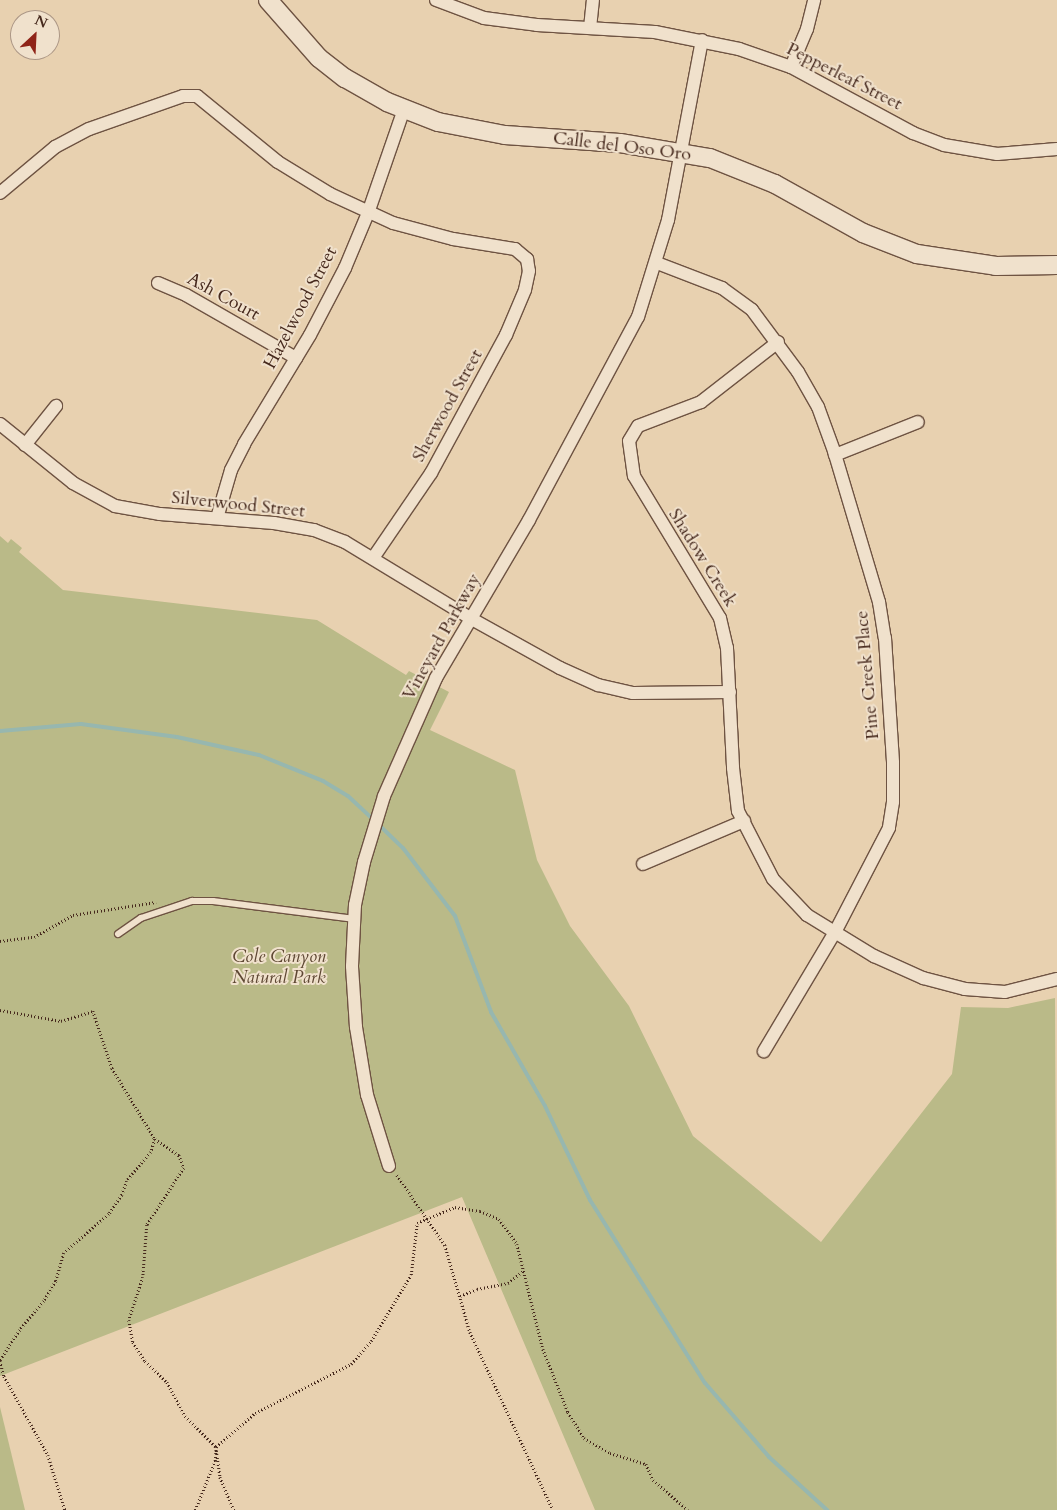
<!DOCTYPE html>
<html>
<head>
<meta charset="utf-8">
<style>
	body { margin:0 }
	#map { position:relative; width:1057px; height:1510px; overflow:hidden; background:#e8d1b0; font-family:Cardo,serif }
	div>[style] { position:absolute }
	.green>* { inset:0; background:#baba88 }
	.stream>* { height:4px; margin:-2px; padding:0 2px; transform-origin:2px; border-radius:2px; background:#97b7af }
	.path>* { height:2.5px; margin-top:-1.25px; transform-origin:0; background:repeating-linear-gradient(90deg,#46291d 0 1px,transparent 0 3.5px) }
	.roads { filter:drop-shadow(1px 0 #6e5342) drop-shadow(-1px 0 #6e5342) drop-shadow(0 1px #6e5342) drop-shadow(0 -1px #6e5342) }
	.service>* { height:6px; margin:-3px; padding:0 3px; transform-origin:3px; border-radius:3px; background:#f0e1cc }
	.minor>* { height:12px; margin:-6px; padding:0 6px; transform-origin:6px; border-radius:6px; background:#f0e1cc }
	.secondary>* { height:18px; margin:-9px; padding:0 9px; transform-origin:9px; border-radius:9px; background:#f0e1cc }
	span { translate:-50% -50%; white-space:nowrap; text-align:center; line-height:1.15; -webkit-text-stroke:4px #f0e1cc; paint-order:stroke }
	.street-label { font-size:18px; color:#46291d }
	.park-label { font-size:18px; color:#5d4632; font-style:italic }
	.north { position:absolute; left:10px; top:10px; width:50px; height:50px; box-sizing:border-box; background:#f0e1cc; border:1px solid #ac9786; border-radius:50%; rotate:25deg; font-size:14px; font-weight:700; line-height:20px; text-align:center; color:#46291d }
	.north::after { content:''; display:block; margin:auto; width:18px; height:22px; background:#8f2418; clip-path:polygon(50% 0,100% 100%,50% 72%,0 100%) }
</style>
</head>
<body>
<div id="map">
	<div class="green">
		<i style="clip-path:polygon(0 536px,8px 543px,11px 539px,22px 548px,19px 552px,63px 590px,317px 620px,406px 675px,409px 671px,449px 692px,430px 730px,515px 770px,537px 860px,570px 926px,629px 1006px,693px 1136px,821px 1242px,952px 1074px,961px 1007px,1008px 1008px,1055px 998px,1057px 1510px,595px 1510px,462px 1197px,0 1376px)"></i>
		<i style="clip-path:polygon(0 1407px,25px 1510px,0 1510px)"></i>
	</div>
	<div class="stream">
		<i style="left:0;top:731px;width:81px;rotate:-4.9deg"></i>
		<i style="left:81px;top:724px;width:97px;rotate:7.7deg"></i>
		<i style="left:177px;top:737px;width:84px;rotate:12.4deg"></i>
		<i style="left:259px;top:755px;width:69px;rotate:22.1deg"></i>
		<i style="left:323px;top:781px;width:29px;rotate:31deg"></i>
		<i style="left:348px;top:796px;width:35px;rotate:43deg"></i>
		<i style="left:379px;top:825px;width:33px;rotate:44deg"></i>
		<i style="left:403px;top:848px;width:86px;rotate:52.6deg"></i>
		<i style="left:455px;top:916px;width:103px;rotate:69.4deg"></i>
		<i style="left:491px;top:1012px;width:108px;rotate:60.1deg"></i>
		<i style="left:545px;top:1106px;width:104px;rotate:64.4deg"></i>
		<i style="left:590px;top:1200px;width:216px;rotate:57.9deg"></i>
		<i style="left:705px;top:1383px;width:98px;rotate:49.1deg"></i>
		<i style="left:769px;top:1457px;width:79px;rotate:42.4deg"></i>
	</div>
	<div class="path">
		<i style="left:0;top:941px;width:34px;rotate:-7deg"></i>
		<i style="left:34px;top:937px;width:45px;rotate:-29.4deg"></i>
		<i style="left:73px;top:915px;width:84px;rotate:-8.9deg"></i>
		<i style="left:0;top:1010px;width:62px;rotate:10.2deg"></i>
		<i style="left:61px;top:1021px;width:34px;rotate:-17deg"></i>
		<i style="left:93px;top:1011px;width:60px;rotate:71.6deg"></i>
		<i style="left:112px;top:1068px;width:83px;rotate:58.8deg"></i>
		<i style="left:155px;top:1139px;width:14px;rotate:107deg"></i>
		<i style="left:151px;top:1152px;width:38px;rotate:130deg"></i>
		<i style="left:127px;top:1181px;width:15px;rotate:110deg"></i>
		<i style="left:122px;top:1195px;width:23px;rotate:124deg"></i>
		<i style="left:109px;top:1214px;width:60px;rotate:139.1deg"></i>
		<i style="left:64px;top:1253px;width:29px;rotate:106deg"></i>
		<i style="left:56px;top:1281px;width:23px;rotate:121deg"></i>
		<i style="left:44px;top:1301px;width:38px;rotate:130deg"></i>
		<i style="left:20px;top:1330px;width:37px;rotate:123deg"></i>
		<i style="left:0;top:1361px;width:16px;rotate:75deg"></i>
		<i style="left:4px;top:1376px;width:90px;rotate:60.9deg"></i>
		<i style="left:48px;top:1455px;width:58px;rotate:72.8deg"></i>
		<i style="left:155px;top:1139px;width:29px;rotate:34deg"></i>
		<i style="left:179px;top:1155px;width:14px;rotate:69deg"></i>
		<i style="left:184px;top:1168px;width:68px;rotate:123deg"></i>
		<i style="left:147px;top:1225px;width:52px;rotate:94.4deg"></i>
		<i style="left:143px;top:1277px;width:45px;rotate:108deg"></i>
		<i style="left:129px;top:1320px;width:22px;rotate:80deg"></i>
		<i style="left:133px;top:1342px;width:22px;rotate:58deg"></i>
		<i style="left:145px;top:1361px;width:30px;rotate:44deg"></i>
		<i style="left:167px;top:1382px;width:38px;rotate:62deg"></i>
		<i style="left:185px;top:1416px;width:44px;rotate:45deg"></i>
		<i style="left:216px;top:1447px;width:30px;rotate:82deg"></i>
		<i style="left:220px;top:1477px;width:36px;rotate:67deg"></i>
		<i style="left:397px;top:1175px;width:85px;rotate:55.6deg"></i>
		<i style="left:445px;top:1245px;width:91px;rotate:74deg"></i>
		<i style="left:470px;top:1332px;width:196px;rotate:65deg"></i>
		<i style="left:460px;top:1296px;width:18px;rotate:-22deg"></i>
		<i style="left:477px;top:1289px;width:32px;rotate:-11deg"></i>
		<i style="left:508px;top:1283px;width:21px;rotate:-39deg"></i>
		<i style="left:195px;top:1510px;width:53px;rotate:-67.8deg"></i>
		<i style="left:215px;top:1461px;width:14px;rotate:-86deg"></i>
		<i style="left:216px;top:1447px;width:52px;rotate:-41.1deg"></i>
		<i style="left:255px;top:1413px;width:108px;rotate:-27deg"></i>
		<i style="left:351px;top:1364px;width:30px;rotate:-49deg"></i>
		<i style="left:371px;top:1341px;width:77px;rotate:-58.8deg"></i>
		<i style="left:411px;top:1275px;width:52px;rotate:-83.4deg"></i>
		<i style="left:417px;top:1223px;width:41px;rotate:-22.8deg"></i>
		<i style="left:455px;top:1207px;width:25px;rotate:9deg"></i>
		<i style="left:480px;top:1211px;width:21px;rotate:23deg"></i>
		<i style="left:499px;top:1219px;width:31px;rotate:54deg"></i>
		<i style="left:517px;top:1244px;width:108px;rotate:76.1deg"></i>
		<i style="left:543px;top:1349px;width:68px;rotate:68.4deg"></i>
		<i style="left:568px;top:1412px;width:31px;rotate:58deg"></i>
		<i style="left:584px;top:1438px;width:30px;rotate:30deg"></i>
		<i style="left:610px;top:1453px;width:38px;rotate:17deg"></i>
		<i style="left:646px;top:1464px;width:17px;rotate:66deg"></i>
		<i style="left:653px;top:1480px;width:46px;rotate:40.6deg"></i>
	</div>
	<div class="roads">
		<div class="service">
			<i style="left:118px;top:934px;width:28px;rotate:-35deg"></i>
			<i style="left:141px;top:918px;width:54px;rotate:-18.4deg"></i>
			<i style="left:192px;top:901px;width:21px"></i>
			<i style="left:213px;top:901px;width:143px;rotate:7.2deg"></i>
		</div>
		<div class="minor">
			<i style="left:436px;top:0;width:51px;rotate:20.6deg"></i>
			<i style="left:484px;top:18px;width:53px;rotate:7.5deg"></i>
			<i style="left:537px;top:25px;width:118px;rotate:3.4deg"></i>
			<i style="left:655px;top:32px;width:86px;rotate:11.4deg"></i>
			<i style="left:739px;top:49px;width:55px;rotate:19.1deg"></i>
			<i style="left:791px;top:67px;width:139px;rotate:28.4deg"></i>
			<i style="left:913px;top:133px;width:33px;rotate:21deg"></i>
			<i style="left:944px;top:145px;width:54px;rotate:9.6deg"></i>
			<i style="left:997px;top:154px;width:60px;rotate:-4.8deg"></i>
			<i style="left:590px;top:28px;width:28px;rotate:-84deg"></i>
			<i style="left:791px;top:67px;width:41px;rotate:-67.2deg"></i>
			<i style="left:807px;top:29px;width:30px;rotate:-76deg"></i>
			<i style="left:0;top:193px;width:72px;rotate:-39.9deg"></i>
			<i style="left:55px;top:147px;width:38px;rotate:-28deg"></i>
			<i style="left:89px;top:129px;width:100px;rotate:-19.3deg"></i>
			<i style="left:183px;top:96px;width:14px"></i>
			<i style="left:197px;top:96px;width:104px;rotate:39.2deg"></i>
			<i style="left:278px;top:162px;width:61px;rotate:31.6deg"></i>
			<i style="left:330px;top:194px;width:69px;rotate:24.7deg"></i>
			<i style="left:393px;top:223px;width:62px;rotate:14.9deg"></i>
			<i style="left:453px;top:239px;width:63px;rotate:9.2deg"></i>
			<i style="left:515px;top:249px;width:16px;rotate:40deg"></i>
			<i style="left:527px;top:259px;width:12px;rotate:81deg"></i>
			<i style="left:529px;top:271px;width:19px;rotate:102deg"></i>
			<i style="left:525px;top:290px;width:49px;rotate:112.9deg"></i>
			<i style="left:506px;top:335px;width:157px;rotate:118.5deg"></i>
			<i style="left:431px;top:473px;width:103px;rotate:124.3deg"></i>
			<i style="left:657px;top:263px;width:70px;rotate:21deg"></i>
			<i style="left:722px;top:288px;width:37px;rotate:36deg"></i>
			<i style="left:752px;top:310px;width:77px;rotate:53.4deg"></i>
			<i style="left:798px;top:372px;width:40px;rotate:60.3deg"></i>
			<i style="left:818px;top:407px;width:47px;rotate:70deg"></i>
			<i style="left:834px;top:451px;width:158px;rotate:73.4deg"></i>
			<i style="left:879px;top:602px;width:36px;rotate:81deg"></i>
			<i style="left:885px;top:638px;width:125px;rotate:86.3deg"></i>
			<i style="left:893px;top:763px;width:39px;rotate:90deg"></i>
			<i style="left:893px;top:802px;width:26px;rotate:99deg"></i>
			<i style="left:889px;top:828px;width:117px;rotate:117.4deg"></i>
			<i style="left:835px;top:932px;width:139px;rotate:120.8deg"></i>
			<i style="left:158px;top:283px;width:30px;rotate:23deg"></i>
			<i style="left:186px;top:295px;width:127px;rotate:29.8deg"></i>
			<i style="left:778px;top:342px;width:98px;rotate:142.1deg"></i>
			<i style="left:701px;top:402px;width:67px;rotate:159.1deg"></i>
			<i style="left:638px;top:426px;width:17px;rotate:121deg"></i>
			<i style="left:629px;top:441px;width:35px;rotate:82deg"></i>
			<i style="left:634px;top:476px;width:166px;rotate:58.8deg"></i>
			<i style="left:720px;top:618px;width:31px;rotate:77deg"></i>
			<i style="left:727px;top:648px;width:120px;rotate:87.1deg"></i>
			<i style="left:733px;top:768px;width:43px;rotate:83.4deg"></i>
			<i style="left:738px;top:811px;width:76px;rotate:62.8deg"></i>
			<i style="left:773px;top:879px;width:50px;rotate:46.6deg"></i>
			<i style="left:807px;top:915px;width:79px;rotate:31.5deg"></i>
			<i style="left:874px;top:956px;width:54px;rotate:24.2deg"></i>
			<i style="left:923px;top:978px;width:43px;rotate:14.7deg"></i>
			<i style="left:965px;top:989px;width:40px;rotate:4.3deg"></i>
			<i style="left:1005px;top:992px;width:54px;rotate:-14deg"></i>
			<i style="left:0;top:424px;width:94px;rotate:38.9deg"></i>
			<i style="left:73px;top:483px;width:48px;rotate:28.7deg"></i>
			<i style="left:115px;top:506px;width:46px;rotate:10.1deg"></i>
			<i style="left:160px;top:514px;width:114px;rotate:4.5deg"></i>
			<i style="left:274px;top:523px;width:41px;rotate:9.9deg"></i>
			<i style="left:314px;top:530px;width:33px;rotate:21deg"></i>
			<i style="left:345px;top:542px;width:146px;rotate:31.3deg"></i>
			<i style="left:470px;top:618px;width:103px;rotate:29.1deg"></i>
			<i style="left:560px;top:668px;width:42px;rotate:24.1deg"></i>
			<i style="left:598px;top:685px;width:36px;rotate:13deg"></i>
			<i style="left:633px;top:693px;width:97px;rotate:-0.6deg"></i>
			<i style="left:25px;top:445px;width:50px;rotate:-51.5deg"></i>
			<i style="left:835px;top:455px;width:89px;rotate:-21.7deg"></i>
			<i style="left:217px;top:518px;width:50px;rotate:-73.7deg"></i>
			<i style="left:231px;top:470px;width:29px;rotate:-63deg"></i>
			<i style="left:244px;top:444px;width:127px;rotate:-58.8deg"></i>
			<i style="left:310px;top:335px;width:76px;rotate:-62.4deg"></i>
			<i style="left:345px;top:268px;width:60px;rotate:-67.3deg"></i>
			<i style="left:368px;top:213px;width:110px;rotate:-70.9deg"></i>
			<i style="left:643px;top:864px;width:110px;rotate:-23.1deg"></i>
			<i style="left:389px;top:1166px;width:74px;rotate:-107.2deg"></i>
			<i style="left:367px;top:1095px;width:69px;rotate:-99.2deg"></i>
			<i style="left:356px;top:1027px;width:61px;rotate:-93.8deg"></i>
			<i style="left:352px;top:966px;width:61px;rotate:-87.2deg"></i>
			<i style="left:355px;top:905px;width:44px;rotate:-78.2deg"></i>
			<i style="left:364px;top:862px;width:69px;rotate:-73.1deg"></i>
			<i style="left:384px;top:796px;width:129px;rotate:-66.2deg"></i>
			<i style="left:436px;top:678px;width:183px;rotate:-59.5deg"></i>
			<i style="left:529px;top:520px;width:230px;rotate:-61.8deg"></i>
			<i style="left:638px;top:317px;width:102px;rotate:-72.8deg"></i>
			<i style="left:668px;top:220px;width:183px;rotate:-79.3deg"></i>
		</div>
		<div class="secondary">
			<i style="left:268px;top:0;width:77px;rotate:48.7deg"></i>
			<i style="left:319px;top:58px;width:33px;rotate:38deg"></i>
			<i style="left:345px;top:78px;width:48px;rotate:29.7deg"></i>
			<i style="left:387px;top:102px;width:55px;rotate:21.4deg"></i>
			<i style="left:438px;top:122px;width:68px;rotate:11deg"></i>
			<i style="left:505px;top:135px;width:115px;rotate:4deg"></i>
			<i style="left:620px;top:143px;width:91px;rotate:9.5deg"></i>
			<i style="left:710px;top:158px;width:70px;rotate:21.8deg"></i>
			<i style="left:775px;top:184px;width:101px;rotate:29.1deg"></i>
			<i style="left:863px;top:233px;width:58px;rotate:21.3deg"></i>
			<i style="left:917px;top:254px;width:80px;rotate:8.6deg"></i>
			<i style="left:996px;top:266px;width:61px;rotate:-0.9deg"></i>
		</div>
	</div>
	<div class="street-label">
		<span style="left:844px;top:77px;rotate:27deg">Pepperleaf Street</span>
		<span style="left:622px;top:147px;rotate:7deg">Calle del Oso Oro</span>
		<span style="left:223px;top:297px;rotate:29deg">Ash Court</span>
		<span style="left:301px;top:308px;rotate:-62deg">Hazelwood Street</span>
		<span style="left:448px;top:406px;rotate:-61deg">Sherwood Street</span>
		<span style="left:238px;top:505px;rotate:6deg">Silverwood Street</span>
		<span style="left:702px;top:558px;rotate:58deg">Shadow Creek</span>
		<span style="left:442px;top:637px;rotate:-61deg">Vineyard Parkway</span>
		<span style="left:868px;top:675px;rotate:-95deg">Pine Creek Place</span>
	</div>
	<div class="park-label">
		<span style="left:279px;top:968px">Cole Canyon<br>Natural Park</span>
	</div>
	<div class="north">N</div>
</div>
</body>
</html>
